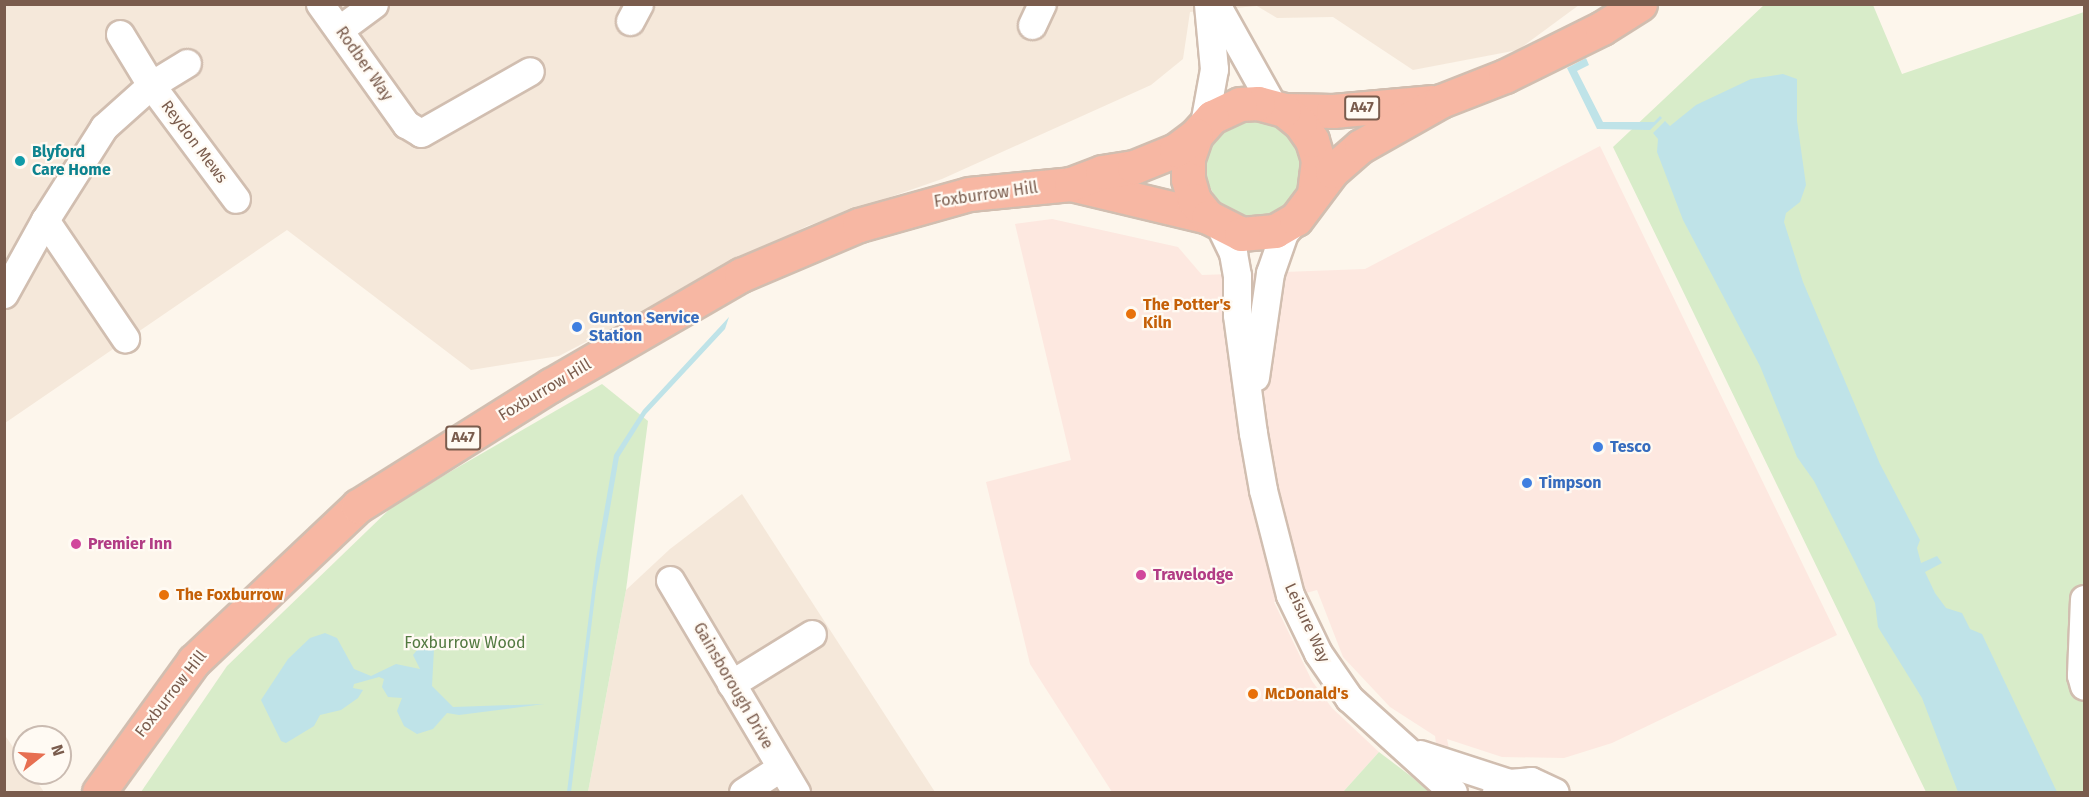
<!DOCTYPE html>
<html>
<head>
<meta charset="utf-8">
<style>
	body { margin:0 }
	#map { position:relative; width:2089px; height:797px; overflow:hidden; background:#fdf6ec; font-family:"Fira Sans",sans-serif }
	div>[style] { position:absolute }
	.residential>* { inset:0; background:#f5e8da }
	.commercial>* { inset:0; background:#fde8e0 }
	.green>* { inset:0; background:#d8ecc9 }
	.round { border-radius:50% }
	.water>* { inset:0; background:#bfe3e8 }
	.roads { filter:drop-shadow(2px 0 #d1beb0) drop-shadow(-2px 0 #d1beb0) drop-shadow(0 2px #d1beb0) drop-shadow(0 -2px #d1beb0) }
	.minor>* { height:27px; margin:-13.5px; padding:0 13.5px; transform-origin:13.5px; border-radius:13.5px; background:#fff }
	.highway>* { height:33px; margin:-16.5px; padding:0 16.5px; transform-origin:16.5px; border-radius:16.5px; background:#f7b7a3 }
	.dots>* { width:16px; height:16px; translate:-50% -50%; box-sizing:border-box; border:3px solid #fffaf3; border-radius:50% }
	span { translate:-50% -50%; white-space:nowrap; text-align:center; line-height:1.15; -webkit-text-stroke:4.5px #fffaf3; paint-order:stroke }
	.shield-label span { padding:2px 4px; background:#fffaf3; border:2px solid; border-radius:4px; -webkit-text-stroke-width:0 }
	.shield-label { font-size:15px; color:#7a5c4d; font-weight:700 }
	.street-label { font-size:16px; color:#7a5c4d }
	.culture-label { font-size:16px; color:#0d838f; font-weight:700 }
	.left { translate:0 -50%; text-align:left }
	.food-label { font-size:16px; color:#c56008; font-weight:700 }
	.shop-label { font-size:16px; color:#366cbe; font-weight:700 }
	.hotel-label { font-size:16px; color:#b23c85; font-weight:700 }
	.park-label { font-size:16px; color:#537a41 }
	.frame { position:absolute; inset:0; border:6px solid #7a5c4d; pointer-events:none }
	.north { position:absolute; left:12px; top:725px; width:60px; height:60px; box-sizing:border-box; background:#fffaf3; border:2px solid #cabbb1; border-radius:50%; rotate:73deg; font-size:16px; font-weight:700; line-height:24px; text-align:center; color:#7a5c4d }
	.north::after { content:''; display:block; margin:auto; width:21px; height:27px; background:#e76f51; clip-path:polygon(50% 0,100% 100%,50% 72%,0 100%) }
</style>
</head>
<body>
<div id="map">
	<div class="residential">
		<i style="clip-path:polygon(5px 5px,1579px 5px,1518px 50px,1413px 70px,1333px 17px,1277px 18px,1257px 6px,1190px 12px,1183px 59px,1151px 85px,942px 179px,807px 226px,559px 356px,471px 370px,287px 230px,5px 423px)"></i>
		<i style="clip-path:polygon(742px 494px,935px 792px,588px 792px,626px 590px,670px 549px)"></i>
		<i style="clip-path:polygon(4px 734px,24px 763px,24px 773px,31px 773px,44px 792px,5px 792px)"></i>
	</div>
	<div class="commercial">
		<i style="clip-path:polygon(1600px 146px,1837px 635px,1612px 743px,1564px 758px,1502px 757px,1447px 739px,1458px 792px,1442px 792px,1435px 736px,1390px 707px,1343px 657px,1317px 590px,1274px 602px,1312px 681px,1332px 708px,1379px 752px,1343px 792px,1112px 792px,1030px 664px,986px 482px,1071px 460px,1015px 224px,1052px 219px,1178px 247px,1202px 275px,1365px 269px)"></i>
	</div>
	<div class="green">
		<i style="clip-path:polygon(1764px 5px,1873px 5px,1902px 74px,2084px 12px,2084px 792px,1926px 792px,1613px 147px)"></i>
		<i class="round" style="left:1206px;top:120px;width:96px;height:96px"></i>
		<i style="clip-path:polygon(602px 384px,648px 421px,626px 590px,588px 792px,141px 792px,227px 666px,396px 503px)"></i>
		<i style="clip-path:polygon(1379px 752px,1412px 777px,1429px 792px,1343px 792px)"></i>
	</div>
	<div class="water">
		<i style="clip-path:polygon(1586px 58px,1589px 65px,1577px 71px,1603px 122px,1654px 122px,1660px 116px,1662px 118px,1650px 130px,1597px 129px,1567px 68px)"></i>
		<i style="clip-path:polygon(1783px 74px,1797px 79px,1797px 121px,1806px 185px,1800px 202px,1786px 213px,1784px 222px,1803px 282px,1880px 464px,1920px 540px,1917px 548px,1921px 563px,1937px 556px,1942px 563px,1925px 572px,1935px 593px,1946px 608px,1962px 613px,1970px 629px,1982px 634px,2057px 792px,1958px 792px,1922px 698px,1878px 627px,1875px 603px,1855px 562px,1814px 481px,1797px 457px,1760px 366px,1683px 220px,1657px 152px,1658px 139px,1653px 133px,1665px 121px,1670px 126px,1696px 105px,1751px 79px)"></i>
		<i style="clip-path:polygon(729px 317px,725px 329px,646px 414px,619px 457px,596px 588px,571px 792px,567px 792px,596px 559px,614px 455px,643px 410px)"></i>
		<i style="clip-path:polygon(325px 633px,337px 638px,354px 669px,371px 676px,396px 664px,420px 669px,413px 655px,421px 645px,430px 644px,434px 649px,432px 686px,453px 707px,544px 704px,459px 715px,447px 713px,433px 729px,417px 734px,404px 726px,397px 711px,402px 698px,388px 697px,382px 687px,384px 679px,379px 677px,354px 684px,353px 688px,363px 690px,358px 698px,341px 710px,320px 715px,314px 726px,286px 743px,281px 741px,261px 700px,288px 659px,310px 638px)"></i>
	</div>
	<div class="roads">
		<div class="minor">
			<i style="left:320px;top:4px;width:148px;rotate:54.4deg"></i>
			<i style="left:406px;top:124px;width:17px;rotate:31deg"></i>
			<i style="left:421px;top:133px;width:125px;rotate:-29.6deg"></i>
			<i style="left:1216px;top:4px;width:117px;rotate:60.8deg"></i>
			<i style="left:630px;top:21px;width:19px;rotate:-62deg"></i>
			<i style="left:1032px;top:25px;width:23px;rotate:-65deg"></i>
			<i style="left:340px;top:29px;width:42px;rotate:-36.3deg"></i>
			<i style="left:120px;top:34px;width:60px;rotate:58.7deg"></i>
			<i style="left:151px;top:85px;width:142px;rotate:53.3deg"></i>
			<i style="left:1204px;top:124px;width:56px;rotate:-79.7deg"></i>
			<i style="left:1214px;top:69px;width:65px;rotate:-95.3deg"></i>
			<i style="left:45px;top:220px;width:143px;rotate:55.9deg"></i>
			<i style="left:1220px;top:226px;width:30px;rotate:64deg"></i>
			<i style="left:1233px;top:253px;width:22px;rotate:80deg"></i>
			<i style="left:1237px;top:275px;width:40px;rotate:90deg"></i>
			<i style="left:1237px;top:315px;width:119px;rotate:82.3deg"></i>
			<i style="left:1253px;top:433px;width:58px;rotate:80deg"></i>
			<i style="left:1263px;top:490px;width:108px;rotate:75.6deg"></i>
			<i style="left:1290px;top:595px;width:64px;rotate:64.2deg"></i>
			<i style="left:1318px;top:653px;width:55px;rotate:55.4deg"></i>
			<i style="left:1349px;top:698px;width:140px;rotate:42.1deg"></i>
			<i style="left:4px;top:294px;width:85px;rotate:-61deg"></i>
			<i style="left:45px;top:220px;width:110px;rotate:-57.6deg"></i>
			<i style="left:104px;top:127px;width:63px;rotate:-41.8deg"></i>
			<i style="left:151px;top:85px;width:42px;rotate:-31.4deg"></i>
			<i style="left:1255px;top:377px;width:105px;rotate:-81.8deg"></i>
			<i style="left:1270px;top:273px;width:42px;rotate:-70.7deg"></i>
			<i style="left:1284px;top:233px;width:18px;rotate:-49deg"></i>
			<i style="left:670px;top:580px;width:247px;rotate:59.3deg"></i>
			<i style="left:2084px;top:599px;width:76px;rotate:92.3deg"></i>
			<i style="left:2081px;top:675px;width:11px;rotate:75deg"></i>
			<i style="left:731px;top:684px;width:95px;rotate:-31.7deg"></i>
			<i style="left:1420px;top:754px;width:94px;rotate:18deg"></i>
			<i style="left:743px;top:792px;width:44px;rotate:-33deg"></i>
			<i style="left:1496px;top:792px;width:16px;rotate:-35deg"></i>
			<i style="left:1509px;top:783px;width:22px;rotate:-5deg"></i>
			<i style="left:1531px;top:781px;width:26px;rotate:25deg"></i>
		</div>
		<div class="highway">
			<i style="left:1284px;top:110px;width:49px;rotate:1.2deg"></i>
			<i style="left:1333px;top:111px;width:98px;rotate:-5.2deg"></i>
			<i style="left:1071px;top:184px;width:141px;rotate:13.5deg"></i>
			<i style="left:1314px;top:193px;width:33px;rotate:-83deg"></i>
			<i style="left:1318px;top:160px;width:21px;rotate:-107deg"></i>
			<i style="left:1312px;top:140px;width:21px;rotate:-125deg"></i>
			<i style="left:1300px;top:123px;width:21px;rotate:-141deg"></i>
			<i style="left:1284px;top:110px;width:27px;rotate:-165deg"></i>
			<i style="left:1258px;top:103px;width:18px;rotate:177deg"></i>
			<i style="left:1240px;top:104px;width:31px;rotate:155deg"></i>
			<i style="left:1212px;top:117px;width:24px;rotate:132deg"></i>
			<i style="left:1196px;top:135px;width:24px;rotate:109deg"></i>
			<i style="left:1188px;top:158px;width:21px;rotate:90deg"></i>
			<i style="left:1188px;top:179px;width:22px;rotate:74deg"></i>
			<i style="left:1194px;top:200px;width:22px;rotate:51deg"></i>
			<i style="left:1208px;top:217px;width:37px;rotate:27deg"></i>
			<i style="left:1241px;top:234px;width:34px;rotate:-5deg"></i>
			<i style="left:1275px;top:231px;width:24px;rotate:-30deg"></i>
			<i style="left:1296px;top:219px;width:60px;rotate:-53.1deg"></i>
			<i style="left:1332px;top:171px;width:38px;rotate:-41deg"></i>
			<i style="left:1361px;top:146px;width:92px;rotate:-29.4deg"></i>
			<i style="left:1441px;top:101px;width:69px;rotate:-21.3deg"></i>
			<i style="left:1505px;top:76px;width:108px;rotate:-26.3deg"></i>
			<i style="left:1602px;top:28px;width:45px;rotate:-32.3deg"></i>
			<i style="left:99px;top:792px;width:162px;rotate:-54.1deg"></i>
			<i style="left:194px;top:661px;width:226px;rotate:-43.4deg"></i>
			<i style="left:358px;top:506px;width:228px;rotate:-32.1deg"></i>
			<i style="left:551px;top:385px;width:220px;rotate:-30.1deg"></i>
			<i style="left:741px;top:275px;width:128px;rotate:-23deg"></i>
			<i style="left:859px;top:225px;width:114px;rotate:-15.7deg"></i>
			<i style="left:969px;top:194px;width:102px;rotate:-5.6deg"></i>
			<i style="left:1071px;top:184px;width:33px;rotate:-21deg"></i>
			<i style="left:1102px;top:172px;width:32px;rotate:-9deg"></i>
			<i style="left:1134px;top:167px;width:45px;rotate:-22deg"></i>
			<i style="left:1176px;top:150px;width:25px;rotate:-37deg"></i>
		</div>
	</div>
	<div class="dots">
		<i style="left:20px;top:161px;background:#0f9aa8"></i>
		<i style="left:1131px;top:314px;background:#e8710a"></i>
		<i style="left:577px;top:327px;background:#3f7fe0"></i>
		<i style="left:1598px;top:447px;background:#3f7fe0"></i>
		<i style="left:1527px;top:483px;background:#3f7fe0"></i>
		<i style="left:76px;top:544px;background:#d1479c"></i>
		<i style="left:1141px;top:575px;background:#d1479c"></i>
		<i style="left:164px;top:595px;background:#e8710a"></i>
		<i style="left:1253px;top:694px;background:#e8710a"></i>
	</div>
	<div class="shield-label">
		<span style="left:1362px;top:108px">A47</span>
		<span style="left:463px;top:438px">A47</span>
	</div>
	<div class="street-label">
		<span style="left:364px;top:64px;rotate:55deg">Rodber Way</span>
		<span style="left:194px;top:142px;rotate:53deg">Reydon Mews</span>
		<span style="left:986px;top:195px;rotate:-8deg">Foxburrow Hill</span>
		<span style="left:545px;top:390px;rotate:-31deg">Foxburrow Hill</span>
		<span style="left:1307px;top:623px;rotate:65deg">Leisure Way</span>
		<span style="left:733px;top:686px;rotate:60deg">Gainsborough Drive</span>
		<span style="left:171px;top:694px;rotate:-52deg">Foxburrow Hill</span>
	</div>
	<div class="culture-label">
		<span class="left" style="left:32px;top:161px">Blyford<br>Care Home</span>
	</div>
	<div class="food-label">
		<span class="left" style="left:1143px;top:314px">The Potter's<br>Kiln</span>
		<span class="left" style="left:176px;top:595px">The Foxburrow</span>
		<span class="left" style="left:1265px;top:694px">McDonald's</span>
	</div>
	<div class="shop-label">
		<span class="left" style="left:589px;top:327px">Gunton Service<br>Station</span>
		<span class="left" style="left:1610px;top:447px">Tesco</span>
		<span class="left" style="left:1539px;top:483px">Timpson</span>
	</div>
	<div class="hotel-label">
		<span class="left" style="left:88px;top:544px">Premier Inn</span>
		<span class="left" style="left:1153px;top:575px">Travelodge</span>
	</div>
	<div class="park-label">
		<span style="left:465px;top:643px">Foxburrow Wood</span>
	</div>
	<div class="frame"></div>
	<div class="north">N</div>
</div>
</body>
</html>
